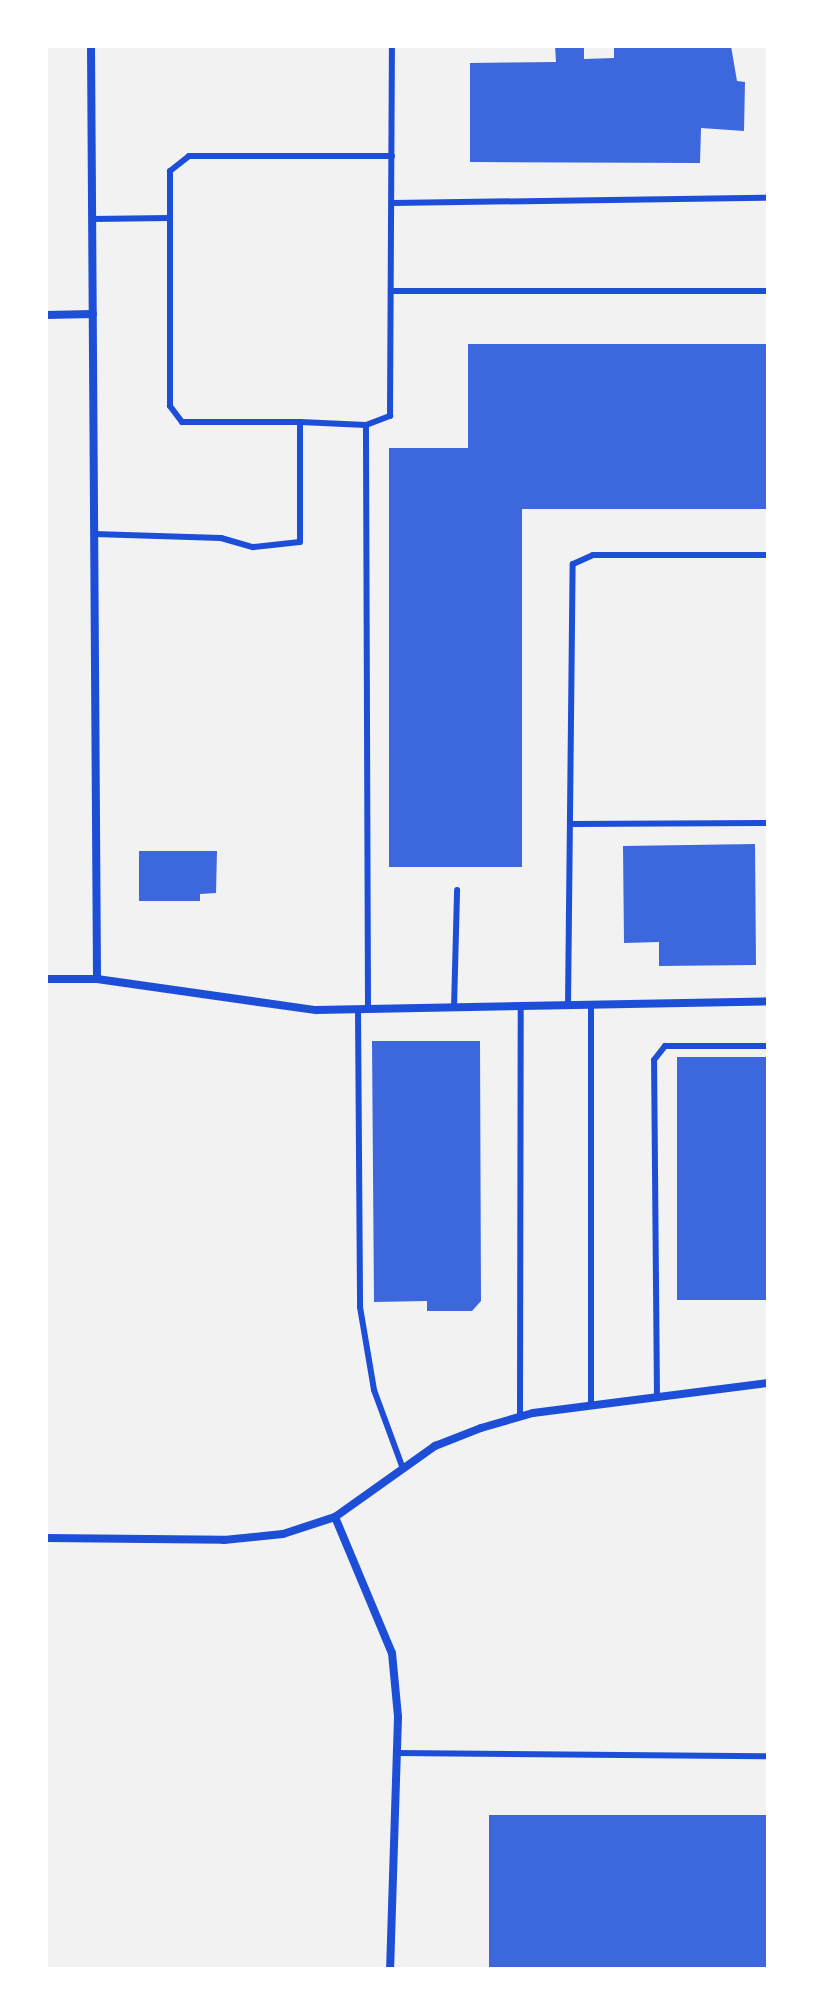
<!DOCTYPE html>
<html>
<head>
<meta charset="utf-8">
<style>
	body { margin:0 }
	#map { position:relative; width:814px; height:2015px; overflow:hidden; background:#f2f2f2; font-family:"DejaVu Sans",sans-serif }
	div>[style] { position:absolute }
	.building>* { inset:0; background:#3d67dc; transform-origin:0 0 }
	.service>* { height:6px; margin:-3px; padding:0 3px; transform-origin:3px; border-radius:3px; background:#1d4ed8 }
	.minor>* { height:8px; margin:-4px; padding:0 4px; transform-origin:4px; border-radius:4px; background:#1d4ed8 }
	span { translate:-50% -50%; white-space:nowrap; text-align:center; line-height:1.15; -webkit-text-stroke:6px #fff; paint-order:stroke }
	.frame { position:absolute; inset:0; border:48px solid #fff; pointer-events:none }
</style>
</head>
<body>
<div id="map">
	<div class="building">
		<i style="clip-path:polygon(555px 46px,584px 46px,584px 59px,614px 58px,614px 46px,731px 46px,737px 81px,745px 82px,744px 131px,701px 128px,700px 163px,470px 162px,470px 63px,556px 62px)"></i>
		<i style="clip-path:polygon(468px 344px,768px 344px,768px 509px,522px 509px,522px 867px,389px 867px,389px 448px,468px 448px)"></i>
		<i style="clip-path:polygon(755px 844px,756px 965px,659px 966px,659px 942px,624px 943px,623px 846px)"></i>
		<i style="clip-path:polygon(139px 851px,217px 851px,216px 893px,200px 894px,200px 901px,139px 901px)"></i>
		<i style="clip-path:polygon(372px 1041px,480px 1041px,481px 1301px,472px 1311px,427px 1311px,427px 1301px,374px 1302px)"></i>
		<i style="left:677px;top:1057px;width:91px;height:243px"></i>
		<i style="left:489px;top:1815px;width:279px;height:154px"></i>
	</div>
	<div class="service">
		<i style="left:392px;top:203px;width:376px;rotate:-0.8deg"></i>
		<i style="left:92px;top:219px;width:78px;rotate:-0.7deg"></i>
		<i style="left:392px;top:291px;width:376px"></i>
		<i style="left:300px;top:422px;width:66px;rotate:2.6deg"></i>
		<i style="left:94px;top:534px;width:127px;rotate:1.8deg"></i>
		<i style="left:221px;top:538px;width:33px;rotate:16deg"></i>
		<i style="left:253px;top:547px;width:47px;rotate:-6.1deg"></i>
		<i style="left:300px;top:542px;width:120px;rotate:-90deg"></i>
		<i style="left:300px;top:422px;width:118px;rotate:180deg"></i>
		<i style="left:182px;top:422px;width:20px;rotate:-127deg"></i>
		<i style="left:170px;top:406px;width:235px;rotate:-90deg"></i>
		<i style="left:170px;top:171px;width:24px;rotate:-38deg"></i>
		<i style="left:189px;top:156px;width:203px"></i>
		<i style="left:570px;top:824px;width:198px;rotate:-0.3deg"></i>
		<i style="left:568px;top:1006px;width:442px;rotate:-89.4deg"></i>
		<i style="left:573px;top:564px;width:22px;rotate:-24deg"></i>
		<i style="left:593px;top:555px;width:175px"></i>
		<i style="left:454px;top:1008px;width:118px;rotate:-88.5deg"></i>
		<i style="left:368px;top:1009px;width:584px;rotate:-90.2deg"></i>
		<i style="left:366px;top:425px;width:26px;rotate:-21deg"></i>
		<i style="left:390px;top:416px;width:370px;rotate:-89.7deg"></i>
		<i style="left:358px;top:1010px;width:297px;rotate:89.6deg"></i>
		<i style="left:360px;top:1307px;width:84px;rotate:80.4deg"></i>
		<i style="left:374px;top:1390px;width:84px;rotate:69.8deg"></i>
		<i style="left:657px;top:1398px;width:338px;rotate:-90.5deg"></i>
		<i style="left:654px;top:1060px;width:18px;rotate:-52deg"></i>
		<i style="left:665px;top:1046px;width:103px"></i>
		<i style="left:591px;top:1406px;width:400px;rotate:-90deg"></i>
		<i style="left:520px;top:1417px;width:410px;rotate:-89.9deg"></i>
		<i style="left:397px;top:1753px;width:371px;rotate:0.5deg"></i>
	</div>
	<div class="minor">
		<i style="left:91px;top:46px;width:933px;rotate:89.63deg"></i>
		<i style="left:46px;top:315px;width:47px;rotate:-1.2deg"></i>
		<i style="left:46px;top:979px;width:51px"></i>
		<i style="left:97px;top:979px;width:221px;rotate:8.1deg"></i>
		<i style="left:316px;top:1010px;width:452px;rotate:-1.1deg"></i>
		<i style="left:335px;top:1517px;width:147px;rotate:67.3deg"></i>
		<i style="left:392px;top:1653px;width:64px;rotate:84.6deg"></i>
		<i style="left:398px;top:1717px;width:252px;rotate:91.8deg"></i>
		<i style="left:46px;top:1538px;width:178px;rotate:0.6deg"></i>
		<i style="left:224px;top:1540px;width:59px;rotate:-5.8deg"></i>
		<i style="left:283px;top:1534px;width:55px;rotate:-18.1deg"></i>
		<i style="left:335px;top:1517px;width:123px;rotate:-35.4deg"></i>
		<i style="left:435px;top:1446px;width:49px;rotate:-21.4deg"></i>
		<i style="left:481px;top:1428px;width:54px;rotate:-16.1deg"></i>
		<i style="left:533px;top:1413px;width:237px;rotate:-7.3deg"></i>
	</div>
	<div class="frame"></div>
</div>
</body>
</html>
